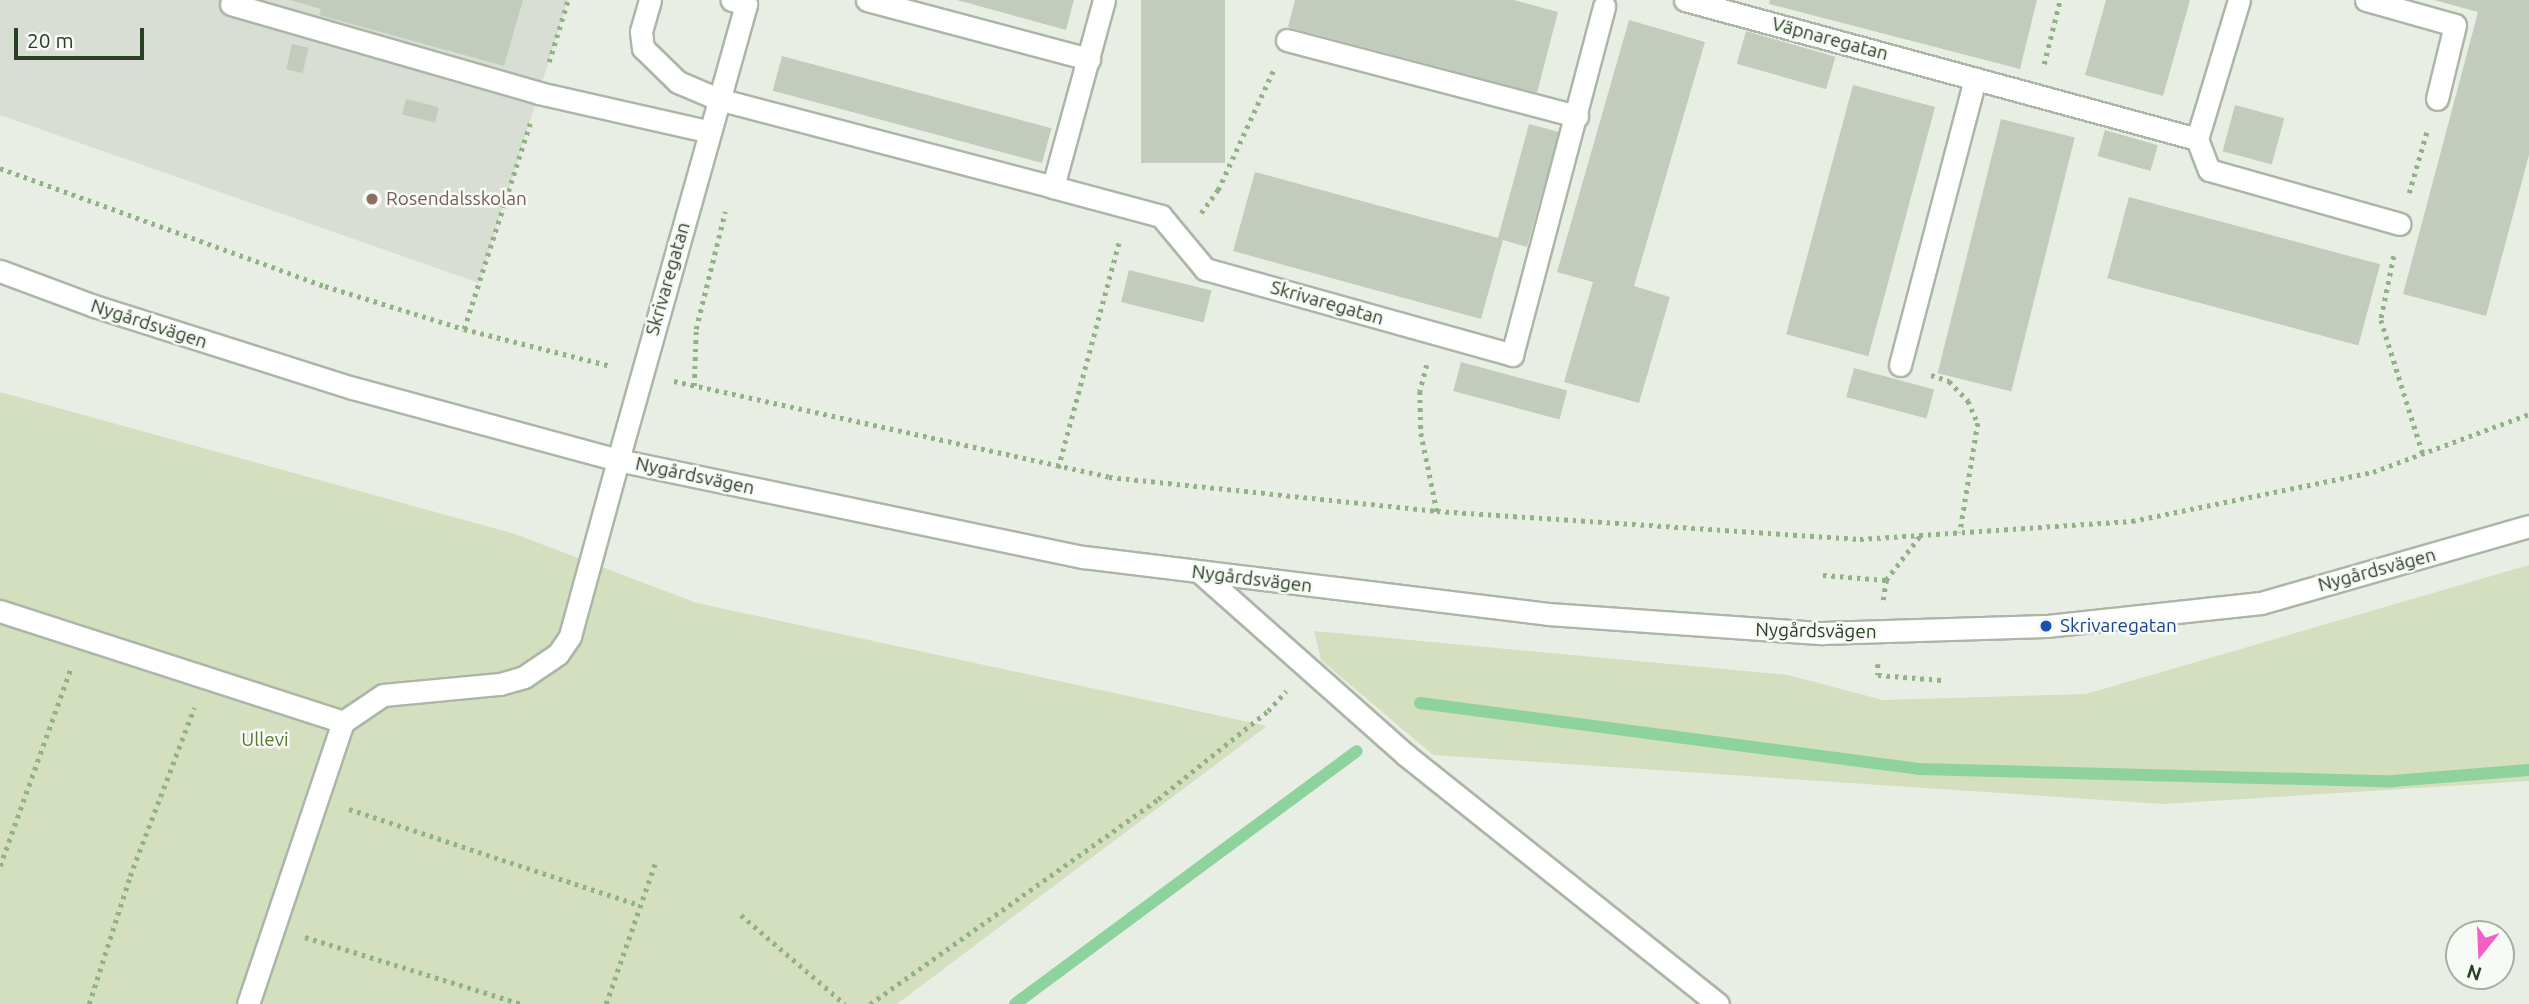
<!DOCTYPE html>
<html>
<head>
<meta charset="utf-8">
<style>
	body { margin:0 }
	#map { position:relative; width:2529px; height:1004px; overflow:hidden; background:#e9eee5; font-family:Ubuntu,sans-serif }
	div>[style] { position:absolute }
	.built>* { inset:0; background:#d8ded3 }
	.green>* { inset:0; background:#d4dfbf }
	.stream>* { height:12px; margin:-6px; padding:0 6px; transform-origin:6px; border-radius:6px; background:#8ed29d }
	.building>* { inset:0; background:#c2ccbd; transform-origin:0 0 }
	.path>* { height:4.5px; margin-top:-2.25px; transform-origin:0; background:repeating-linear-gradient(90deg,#91b286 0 3.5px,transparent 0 8.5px) }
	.roads { filter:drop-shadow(2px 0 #acb6a7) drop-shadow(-2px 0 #acb6a7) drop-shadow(0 2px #acb6a7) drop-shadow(0 -2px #acb6a7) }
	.service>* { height:21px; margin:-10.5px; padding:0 10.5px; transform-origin:10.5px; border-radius:10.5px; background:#fff }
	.minor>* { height:21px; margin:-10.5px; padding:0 10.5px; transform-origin:10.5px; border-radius:10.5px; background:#fff }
	.tertiary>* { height:21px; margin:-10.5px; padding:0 10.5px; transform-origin:10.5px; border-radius:10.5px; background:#fff }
	.dots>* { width:19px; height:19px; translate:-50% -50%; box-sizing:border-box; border:4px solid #f8faf6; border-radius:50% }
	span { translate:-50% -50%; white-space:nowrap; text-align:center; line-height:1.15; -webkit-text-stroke:5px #f8faf6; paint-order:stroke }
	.street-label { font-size:19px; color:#2a4024 }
	.education-label { font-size:19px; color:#785e54 }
	.left { translate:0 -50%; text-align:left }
	.transit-label { font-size:19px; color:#164399 }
	.park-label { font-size:19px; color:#56772e }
	.north { position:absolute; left:2445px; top:920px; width:70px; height:70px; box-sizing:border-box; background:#f8faf6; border:2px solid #a6b0a2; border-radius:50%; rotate:198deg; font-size:19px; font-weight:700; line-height:28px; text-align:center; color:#2a4024 }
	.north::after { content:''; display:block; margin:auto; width:24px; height:32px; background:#f160c4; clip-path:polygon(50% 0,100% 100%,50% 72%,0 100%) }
	.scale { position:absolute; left:14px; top:28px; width:130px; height:32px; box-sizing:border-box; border:4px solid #2a4024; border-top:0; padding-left:9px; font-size:21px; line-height:24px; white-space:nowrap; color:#2a4024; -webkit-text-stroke:5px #f8faf6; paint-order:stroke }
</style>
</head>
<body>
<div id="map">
	<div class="built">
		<i style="clip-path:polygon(0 0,568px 0,479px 283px,0 115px)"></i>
	</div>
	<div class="green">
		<i style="clip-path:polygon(0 392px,515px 534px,697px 603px,1267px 726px,897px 1004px,0 1004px)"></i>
		<i style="clip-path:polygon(2529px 565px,2529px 781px,2163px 804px,1433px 755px,1321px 660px,1314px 631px,1788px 675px,1883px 700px,2086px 694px)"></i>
	</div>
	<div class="stream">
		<i style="left:1420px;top:703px;width:503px;rotate:7.53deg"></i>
		<i style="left:1919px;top:769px;width:474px;rotate:1.5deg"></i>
		<i style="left:2393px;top:781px;width:136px;rotate:-4.6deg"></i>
		<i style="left:1015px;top:1004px;width:425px;rotate:-36.5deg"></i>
	</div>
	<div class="building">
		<i style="clip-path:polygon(290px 0,523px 0,504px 66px,319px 15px,321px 9px)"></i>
		<i style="clip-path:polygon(957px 0,1074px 0,1066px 30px)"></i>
		<i style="left:1141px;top:0;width:84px;height:163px"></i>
		<i style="clip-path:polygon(1295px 0,1514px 0,1558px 12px,1537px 93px,1288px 27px)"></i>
		<i style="clip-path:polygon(1770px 0,2037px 0,2020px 69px,1769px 4px)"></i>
		<i style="clip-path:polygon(2106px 0,2190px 0,2163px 96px,2085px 75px)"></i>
		<i style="clip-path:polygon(2434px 0,2529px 0,2529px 155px,2486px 316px,2403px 294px,2478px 12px)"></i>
		<i style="clip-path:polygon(1629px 20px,1705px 42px,1634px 286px,1670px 297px,1639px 403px,1564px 382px,1593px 282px,1557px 272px)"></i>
		<i style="left:1746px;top:31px;width:93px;height:34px;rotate:16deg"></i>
		<i style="left:292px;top:44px;width:17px;height:26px;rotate:13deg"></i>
		<i style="left:782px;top:56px;width:279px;height:36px;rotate:15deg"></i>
		<i style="left:1853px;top:85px;width:85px;height:258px;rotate:15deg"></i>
		<i style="left:406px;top:99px;width:34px;height:16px;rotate:14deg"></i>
		<i style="left:2235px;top:105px;width:51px;height:48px;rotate:15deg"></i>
		<i style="left:2001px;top:119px;width:76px;height:262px;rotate:14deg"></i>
		<i style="clip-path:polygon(1529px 124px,1559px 132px,1527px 247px,1503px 240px,1481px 319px,1233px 251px,1255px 172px,1498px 238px)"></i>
		<i style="left:2105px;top:130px;width:55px;height:27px;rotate:16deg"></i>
		<i style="left:2129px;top:197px;width:260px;height:84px;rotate:15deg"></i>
		<i style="left:1129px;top:270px;width:85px;height:33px;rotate:14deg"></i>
		<i style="left:1461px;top:362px;width:110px;height:30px;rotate:15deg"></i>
		<i style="left:1854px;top:368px;width:83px;height:30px;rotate:15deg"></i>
	</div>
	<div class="path">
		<i style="left:549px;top:62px;width:65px;rotate:-73deg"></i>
		<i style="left:2044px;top:64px;width:66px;rotate:-76deg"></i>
		<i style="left:0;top:168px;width:346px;rotate:20deg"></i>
		<i style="left:325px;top:286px;width:145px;rotate:17.2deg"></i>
		<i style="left:464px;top:329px;width:152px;rotate:14.1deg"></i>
		<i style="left:2409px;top:193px;width:65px;rotate:-73.8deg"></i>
		<i style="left:1201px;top:213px;width:29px;rotate:-54deg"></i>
		<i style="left:1218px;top:190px;width:133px;rotate:-65.2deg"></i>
		<i style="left:2394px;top:256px;width:65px;rotate:101.5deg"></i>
		<i style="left:2381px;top:320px;width:140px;rotate:72.6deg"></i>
		<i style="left:464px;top:329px;width:216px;rotate:-72.2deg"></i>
		<i style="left:1427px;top:365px;width:27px;rotate:105deg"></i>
		<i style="left:1420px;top:391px;width:42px;rotate:88.6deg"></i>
		<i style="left:1421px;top:433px;width:80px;rotate:78.4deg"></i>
		<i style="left:1931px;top:375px;width:19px;rotate:18deg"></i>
		<i style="left:1949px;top:381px;width:28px;rotate:46deg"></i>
		<i style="left:1968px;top:401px;width:24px;rotate:66deg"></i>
		<i style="left:1978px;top:423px;width:111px;rotate:99.3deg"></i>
		<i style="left:674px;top:381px;width:445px;rotate:12.4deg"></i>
		<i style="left:1109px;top:477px;width:330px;rotate:5.9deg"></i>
		<i style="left:1437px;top:511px;width:424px;rotate:3.8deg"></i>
		<i style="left:1860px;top:539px;width:273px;rotate:-3.8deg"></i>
		<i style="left:2132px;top:521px;width:246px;rotate:-11.5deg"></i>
		<i style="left:2373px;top:472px;width:166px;rotate:-20.4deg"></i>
		<i style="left:694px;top:386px;width:57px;rotate:-88deg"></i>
		<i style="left:696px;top:329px;width:121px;rotate:-76.1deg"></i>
		<i style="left:1058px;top:468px;width:237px;rotate:-74.9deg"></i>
		<i style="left:1823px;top:575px;width:63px;rotate:4.5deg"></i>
		<i style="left:1886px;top:580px;width:56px;rotate:-52.3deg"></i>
		<i style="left:1883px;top:600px;width:20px;rotate:-81deg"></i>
		<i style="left:1878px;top:664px;width:11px;rotate:90deg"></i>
		<i style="left:1878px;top:675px;width:64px;rotate:4.5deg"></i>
		<i style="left:349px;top:809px;width:306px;rotate:18.3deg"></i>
		<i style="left:0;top:866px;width:210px;rotate:-70.3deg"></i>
		<i style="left:741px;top:915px;width:137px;rotate:40.6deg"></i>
		<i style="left:305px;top:937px;width:226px;rotate:17.2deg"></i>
		<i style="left:89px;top:1004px;width:134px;rotate:-72.2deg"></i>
		<i style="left:130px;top:876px;width:180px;rotate:-69.1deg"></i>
		<i style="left:606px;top:1004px;width:149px;rotate:-70.8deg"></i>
		<i style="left:870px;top:1004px;width:354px;rotate:-35.4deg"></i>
		<i style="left:1158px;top:799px;width:141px;rotate:-38.7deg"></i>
		<i style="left:1268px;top:711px;width:27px;rotate:-48deg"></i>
	</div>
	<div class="roads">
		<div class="service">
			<i style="left:231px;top:4px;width:321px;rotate:16.1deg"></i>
			<i style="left:539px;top:93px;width:175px;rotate:12.8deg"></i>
			<i style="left:718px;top:99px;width:346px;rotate:14.7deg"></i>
			<i style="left:0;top:611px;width:361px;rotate:17.9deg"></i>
			<i style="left:248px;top:1004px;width:298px;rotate:-71.4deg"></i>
			<i style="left:343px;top:722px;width:48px;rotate:-34deg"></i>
			<i style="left:383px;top:695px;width:118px;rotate:-5.4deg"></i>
			<i style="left:500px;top:684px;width:25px;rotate:-16deg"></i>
			<i style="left:524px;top:677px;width:41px;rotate:-34.1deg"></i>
			<i style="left:558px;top:654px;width:22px;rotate:-56deg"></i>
			<i style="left:570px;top:636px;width:182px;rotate:-74.7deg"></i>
		</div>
		<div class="minor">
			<i style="left:650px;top:0;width:33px;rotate:106deg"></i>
			<i style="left:641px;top:32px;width:16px;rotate:83deg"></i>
			<i style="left:643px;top:48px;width:49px;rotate:44.2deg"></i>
			<i style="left:678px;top:82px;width:43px;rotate:23deg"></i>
			<i style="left:867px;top:0;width:230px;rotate:14.9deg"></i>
			<i style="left:1104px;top:0;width:194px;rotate:105.3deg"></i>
			<i style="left:1053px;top:187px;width:112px;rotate:15deg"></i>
			<i style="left:1161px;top:216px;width:69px;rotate:50.3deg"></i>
			<i style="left:1205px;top:269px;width:319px;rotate:15.6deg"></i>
			<i style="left:1512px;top:355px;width:361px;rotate:-75.2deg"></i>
			<i style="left:1685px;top:0;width:531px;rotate:15.19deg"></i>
			<i style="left:2197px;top:139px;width:33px;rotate:69deg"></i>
			<i style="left:2209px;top:170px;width:198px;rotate:15.8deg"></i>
			<i style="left:2366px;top:0;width:92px;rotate:15.7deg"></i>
			<i style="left:2455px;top:25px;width:76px;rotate:103.7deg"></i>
			<i style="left:1287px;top:40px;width:300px;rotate:14.7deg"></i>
			<i style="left:2197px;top:139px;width:145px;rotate:-73.2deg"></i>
			<i style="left:1900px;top:365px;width:296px;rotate:-75.3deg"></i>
			<i style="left:618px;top:460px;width:474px;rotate:-74.3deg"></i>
			<i style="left:746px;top:4px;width:15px;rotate:-164deg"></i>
			<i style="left:1202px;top:574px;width:273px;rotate:41.6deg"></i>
			<i style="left:1406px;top:755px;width:399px;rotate:38.6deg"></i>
		</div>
		<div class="tertiary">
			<i style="left:0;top:271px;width:100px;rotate:20.4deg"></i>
			<i style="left:94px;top:306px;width:272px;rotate:17.6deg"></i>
			<i style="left:353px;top:388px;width:275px;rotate:15.2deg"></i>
			<i style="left:618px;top:460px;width:476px;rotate:11.8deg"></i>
			<i style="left:1084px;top:557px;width:467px;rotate:7deg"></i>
			<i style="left:1548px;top:614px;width:275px;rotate:4deg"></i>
			<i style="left:1822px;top:633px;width:224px;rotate:-1.8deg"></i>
			<i style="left:2046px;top:626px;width:216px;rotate:-6.1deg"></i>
			<i style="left:2261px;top:603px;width:279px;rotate:-16deg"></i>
		</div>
	</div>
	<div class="dots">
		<i style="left:372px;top:199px;background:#8d6e63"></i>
		<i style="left:2046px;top:626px;background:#1a4fb4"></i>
	</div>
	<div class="street-label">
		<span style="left:1830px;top:39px;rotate:15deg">Väpnaregatan</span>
		<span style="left:668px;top:279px;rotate:-74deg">Skrivaregatan</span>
		<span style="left:1327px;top:303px;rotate:16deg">Skrivaregatan</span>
		<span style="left:149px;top:324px;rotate:18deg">Nygårdsvägen</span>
		<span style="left:695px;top:476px;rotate:12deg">Nygårdsvägen</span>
		<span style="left:2377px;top:570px;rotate:-15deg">Nygårdsvägen</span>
		<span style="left:1252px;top:579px;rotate:7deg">Nygårdsvägen</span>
		<span style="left:1816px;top:631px;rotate:1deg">Nygårdsvägen</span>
	</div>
	<div class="education-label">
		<span class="left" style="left:386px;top:199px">Rosendalsskolan</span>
	</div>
	<div class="transit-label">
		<span class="left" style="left:2060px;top:626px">Skrivaregatan</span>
	</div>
	<div class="park-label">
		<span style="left:265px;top:740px">Ullevi</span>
	</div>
	<div class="north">N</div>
	<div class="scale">20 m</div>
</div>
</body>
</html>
